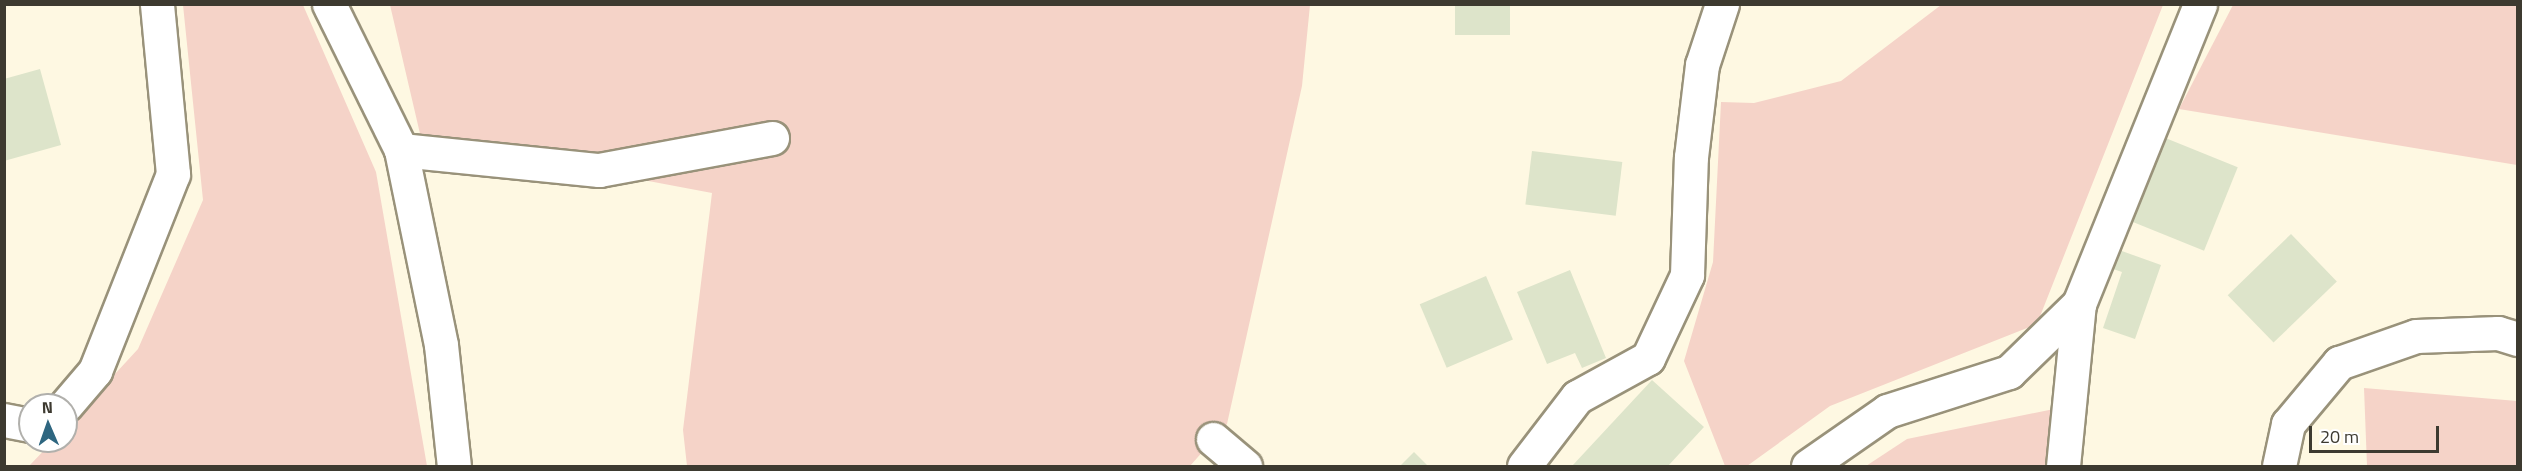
<!DOCTYPE html>
<html>
<head>
<meta charset="utf-8">
<style>
	body { margin:0 }
	#map { position:relative; width:2522px; height:471px; overflow:hidden; background:#fef8e2; font-family:"Titillium Web",sans-serif }
	div>[style] { position:absolute }
	.green>* { inset:0; background:#f5d3c8 }
	.building>* { inset:0; background:#dde4ca; transform-origin:0 0 }
	.roads { filter:drop-shadow(2px 0 #99927a) drop-shadow(-2px 0 #99927a) drop-shadow(0 2px #99927a) drop-shadow(0 -2px #99927a) }
	.minor>* { height:33px; margin:-16.5px; padding:0 16.5px; transform-origin:16.5px; border-radius:16.5px; background:#fff }
	span { translate:-50% -50%; white-space:nowrap; text-align:center; line-height:1.15; -webkit-text-stroke:5px #fff; paint-order:stroke }
	.frame { position:absolute; inset:0; border:6px solid #3d3a30; pointer-events:none }
	.north { position:absolute; left:18px; top:393px; width:60px; height:60px; box-sizing:border-box; background:#fff; border:2px solid #b1b0ac; border-radius:50%; rotate:358deg; font-size:16px; font-weight:700; line-height:24px; text-align:center; color:#3d3a30 }
	.north::after { content:''; display:block; margin:auto; width:21px; height:27px; background:#2e6680; clip-path:polygon(50% 0,100% 100%,50% 72%,0 100%) }
	.scale { position:absolute; left:2309px; top:426px; width:130px; height:27px; box-sizing:border-box; border:3px solid #3d3a30; border-top:0; padding-left:8px; font-size:18px; line-height:21px; white-space:nowrap; color:#3d3a30; -webkit-text-stroke:4px #fff; paint-order:stroke }
</style>
</head>
<body>
<div id="map">
	<div class="green">
		<i style="clip-path:polygon(183px 5px,303px 5px,376px 172px,427px 466px,29px 466px,53px 441px,66px 441px,66px 427px,138px 349px,203px 200px)"></i>
		<i style="clip-path:polygon(390px 5px,1310px 5px,1302px 86px,1227px 424px,1190px 466px,687px 466px,683px 430px,712px 193px,421px 138px)"></i>
		<i style="clip-path:polygon(1941px 5px,2163px 5px,2037px 324px,1830px 406px,1747px 466px,1725px 466px,1684px 361px,1713px 262px,1721px 102px,1754px 103px,1841px 81px)"></i>
		<i style="clip-path:polygon(2233px 5px,2517px 5px,2517px 165px,2179px 109px)"></i>
		<i style="clip-path:polygon(2364px 388px,2517px 401px,2517px 466px,2367px 466px)"></i>
		<i style="clip-path:polygon(2059px 408px,2051px 466px,1866px 466px,1907px 439px)"></i>
	</div>
	<div class="building">
		<i style="left:1455px;top:4px;width:55px;height:31px"></i>
		<i style="clip-path:polygon(40px 69px,61px 145px,4px 161px,4px 79px)"></i>
		<i style="left:2158px;top:135px;width:86px;height:90px;rotate:22deg"></i>
		<i style="left:1532px;top:151px;width:91px;height:54px;rotate:7deg"></i>
		<i style="left:2291px;top:234px;width:66px;height:88px;rotate:46deg"></i>
		<i style="clip-path:polygon(2119px 250px,2161px 265px,2135px 339px,2103px 328px,2122px 272px,2113px 269px)"></i>
		<i style="clip-path:polygon(1570px 270px,1606px 358px,1582px 368px,1575px 353px,1547px 364px,1517px 292px)"></i>
		<i style="left:1486px;top:276px;width:69px;height:72px;rotate:67deg"></i>
		<i style="clip-path:polygon(1652px 380px,1704px 427px,1668px 466px,1572px 466px)"></i>
		<i style="clip-path:polygon(1414px 452px,1428px 466px,1400px 466px)"></i>
	</div>
	<div class="roads">
		<div class="minor">
			<i style="left:329px;top:4px;width:163px;rotate:63.7deg"></i>
			<i style="left:401px;top:150px;width:199px;rotate:78.4deg"></i>
			<i style="left:441px;top:345px;width:122px;rotate:83.9deg"></i>
			<i style="left:401px;top:150px;width:199px;rotate:5.8deg"></i>
			<i style="left:599px;top:170px;width:176px;rotate:-10.5deg"></i>
			<i style="left:66px;top:405px;width:45px;rotate:-49.5deg"></i>
			<i style="left:95px;top:371px;width:212px;rotate:-68.4deg"></i>
			<i style="left:173px;top:174px;width:171px;rotate:-95.4deg"></i>
			<i style="left:4px;top:420px;width:26px;rotate:11deg"></i>
			<i style="left:1213px;top:439px;width:42px;rotate:40.2deg"></i>
			<i style="left:1524px;top:466px;width:87px;rotate:-52.5deg"></i>
			<i style="left:1577px;top:397px;width:81px;rotate:-28.8deg"></i>
			<i style="left:1648px;top:358px;width:92px;rotate:-64.8deg"></i>
			<i style="left:1687px;top:275px;width:118px;rotate:-88.1deg"></i>
			<i style="left:1691px;top:157px;width:93px;rotate:-83.2deg"></i>
			<i style="left:1702px;top:65px;width:64px;rotate:-71.8deg"></i>
			<i style="left:1808px;top:466px;width:96px;rotate:-34.8deg"></i>
			<i style="left:1887px;top:411px;width:128px;rotate:-17.7deg"></i>
			<i style="left:2009px;top:372px;width:98px;rotate:-44.2deg"></i>
			<i style="left:2063px;top:466px;width:163px;rotate:-84.4deg"></i>
			<i style="left:2079px;top:304px;width:323px;rotate:-68deg"></i>
			<i style="left:2279px;top:466px;width:43px;rotate:-77.9deg"></i>
			<i style="left:2288px;top:424px;width:80px;rotate:-50.1deg"></i>
			<i style="left:2339px;top:363px;width:82px;rotate:-19.3deg"></i>
			<i style="left:2416px;top:336px;width:82px;rotate:-2.1deg"></i>
			<i style="left:2498px;top:333px;width:21px;rotate:17deg"></i>
		</div>
	</div>
	<div class="frame"></div>
	<div class="north">N</div>
	<div class="scale">20 m</div>
</div>
</body>
</html>
